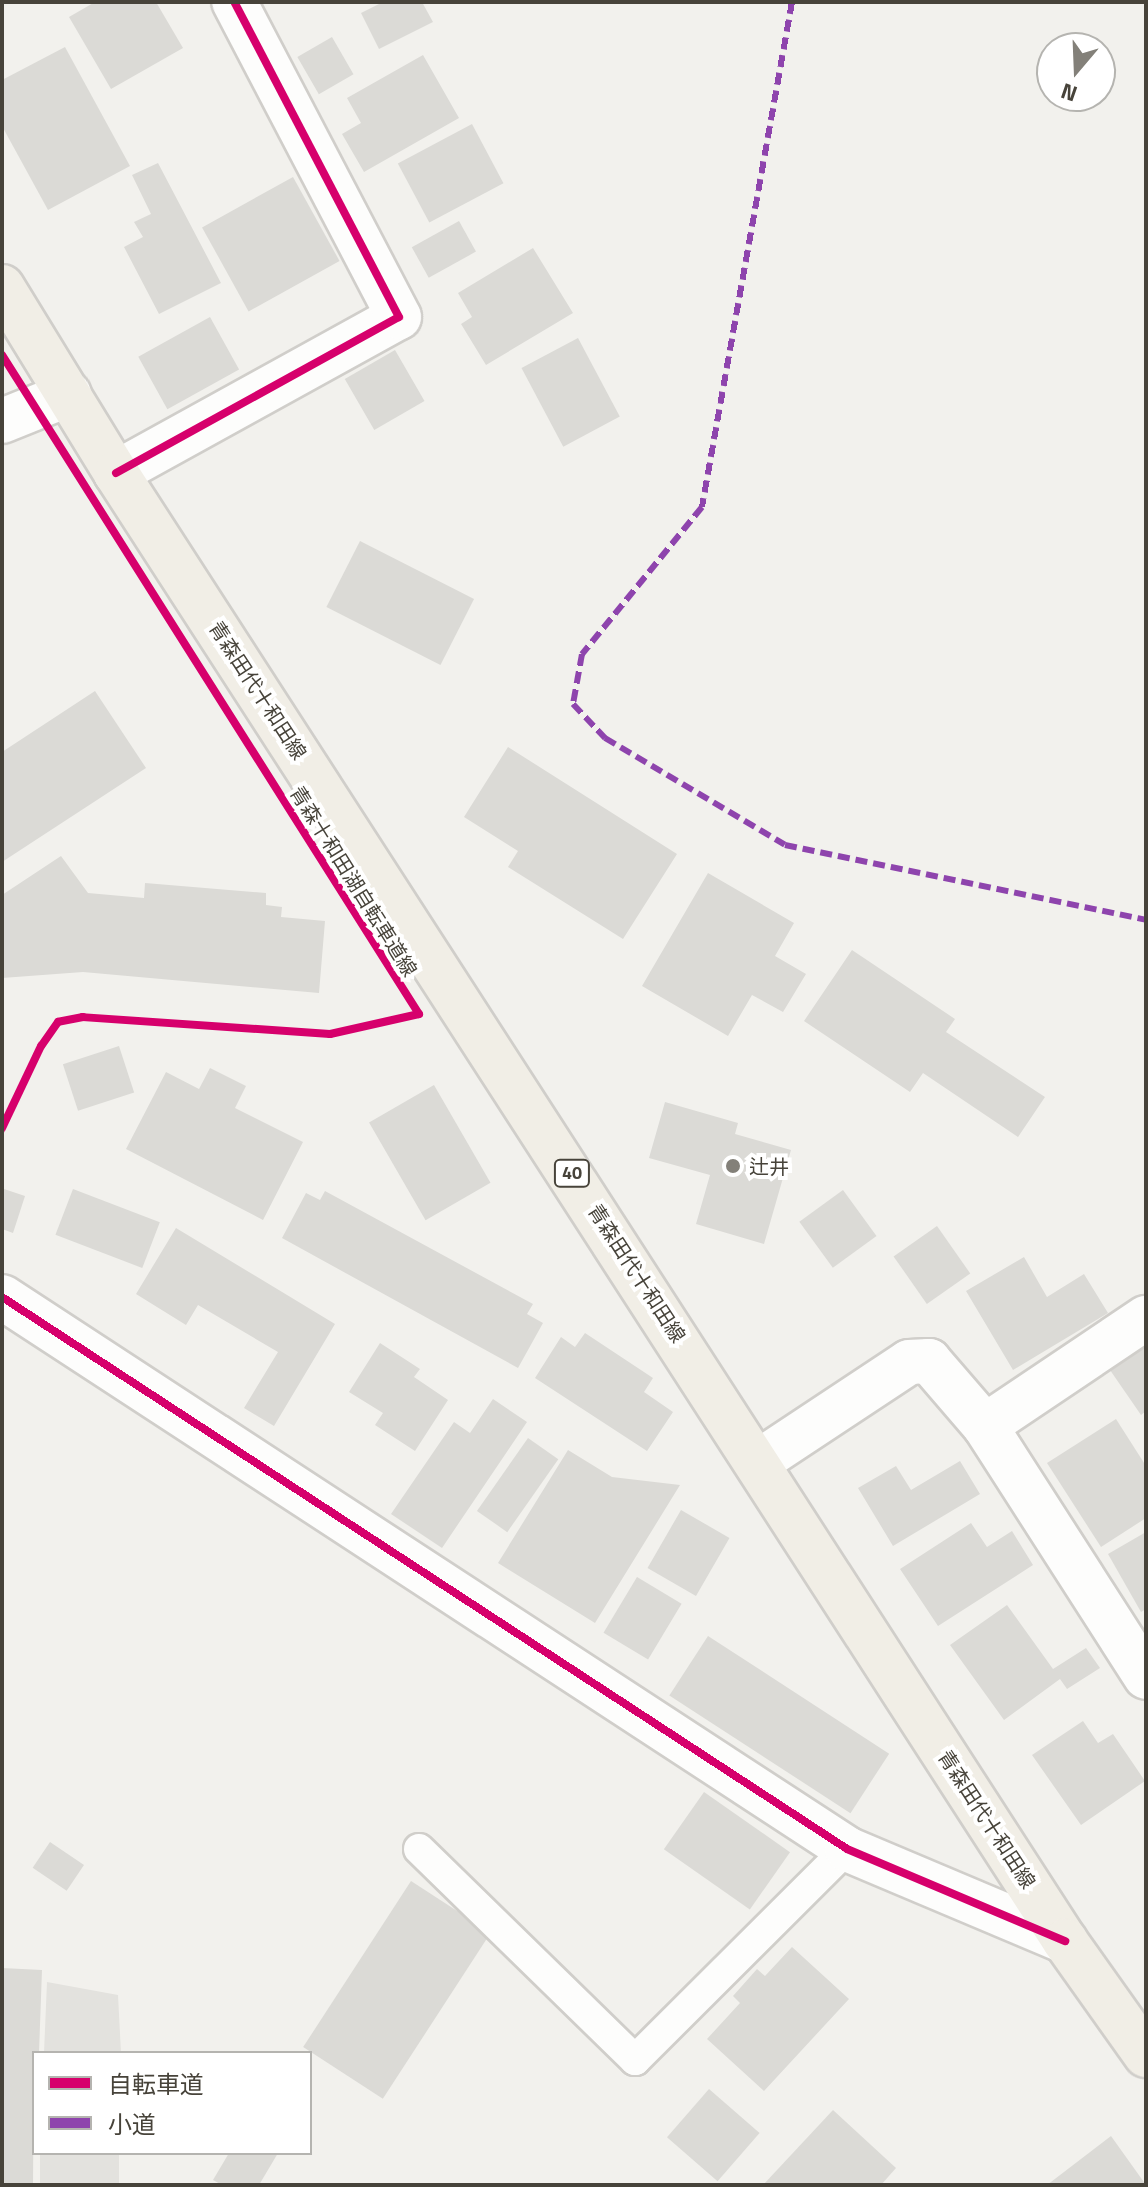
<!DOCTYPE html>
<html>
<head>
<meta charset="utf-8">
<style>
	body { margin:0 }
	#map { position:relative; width:1148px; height:2187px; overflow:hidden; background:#f2f1ed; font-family:"Titillium Web","Noto Sans JP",sans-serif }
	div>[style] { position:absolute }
	.parking>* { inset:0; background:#e3e2de; transform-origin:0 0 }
	.building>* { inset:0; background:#dbdad6; transform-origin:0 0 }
	.roads { filter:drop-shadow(2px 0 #d0ceca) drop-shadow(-2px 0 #d0ceca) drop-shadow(0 2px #d0ceca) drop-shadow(0 -2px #d0ceca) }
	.service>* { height:30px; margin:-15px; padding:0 15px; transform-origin:15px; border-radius:15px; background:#fdfdfc }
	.minor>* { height:44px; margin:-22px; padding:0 22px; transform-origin:22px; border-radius:22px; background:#fdfdfc }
	.primary>* { height:44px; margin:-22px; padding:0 22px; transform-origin:22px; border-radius:22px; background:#f1eee6 }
	.quiet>* { height:6px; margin-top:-3px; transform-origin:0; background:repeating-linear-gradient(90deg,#8e44ad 0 12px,transparent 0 18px) }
	.cycleway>* { height:8px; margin:-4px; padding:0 4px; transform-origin:4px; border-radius:4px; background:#d6006c }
	.dots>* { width:22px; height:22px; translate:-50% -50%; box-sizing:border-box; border:4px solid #fff; border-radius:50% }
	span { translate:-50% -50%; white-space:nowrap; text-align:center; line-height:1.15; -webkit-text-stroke:8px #fff; paint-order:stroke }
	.shield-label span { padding:2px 6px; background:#fff; border:2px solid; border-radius:6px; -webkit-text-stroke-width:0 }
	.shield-label { font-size:18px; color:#47433a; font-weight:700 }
	.street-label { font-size:20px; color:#47433a }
	.poi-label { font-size:20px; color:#47433a }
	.left { translate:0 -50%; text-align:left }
	.frame { position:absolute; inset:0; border:4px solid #47433a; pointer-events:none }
	.legend { position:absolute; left:32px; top:2051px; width:280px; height:104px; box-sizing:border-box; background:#fff; border:2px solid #b5b4b0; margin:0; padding:10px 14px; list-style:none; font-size:24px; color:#47433a }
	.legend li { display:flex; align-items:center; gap:16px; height:40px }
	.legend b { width:40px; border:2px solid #b5b4b0 }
	.north { position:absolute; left:1036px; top:32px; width:80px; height:80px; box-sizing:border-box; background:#fff; border:2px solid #b5b4b0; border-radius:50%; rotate:199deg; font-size:22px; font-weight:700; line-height:32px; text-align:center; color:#47433a }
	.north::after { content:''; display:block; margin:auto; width:28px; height:36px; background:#838079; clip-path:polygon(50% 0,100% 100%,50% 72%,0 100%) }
</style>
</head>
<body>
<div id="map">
	<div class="parking">
		<i style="clip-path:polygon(47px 1982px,118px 1995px,121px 2053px,44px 2053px)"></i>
		<i style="left:40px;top:2153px;width:79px;height:32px"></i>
	</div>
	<div class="building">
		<i style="clip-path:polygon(95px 2px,156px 2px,183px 48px,111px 89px,69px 17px)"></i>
		<i style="clip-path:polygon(383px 2px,422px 2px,433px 22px,379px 49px,361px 13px)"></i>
		<i style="left:332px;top:37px;width:43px;height:40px;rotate:60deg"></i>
		<i style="clip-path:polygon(65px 47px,130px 166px,48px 210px,2px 126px,2px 80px)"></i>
		<i style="clip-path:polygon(423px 55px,459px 118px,364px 172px,342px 134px,361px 123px,347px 98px)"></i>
		<i style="left:472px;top:124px;width:67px;height:84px;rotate:62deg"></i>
		<i style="clip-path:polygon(158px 163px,221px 283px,159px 314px,124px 247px,143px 237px,134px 222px,151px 214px,132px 175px)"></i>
		<i style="left:293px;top:177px;width:96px;height:104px;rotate:61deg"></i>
		<i style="left:459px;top:221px;width:35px;height:54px;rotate:61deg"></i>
		<i style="clip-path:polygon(533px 248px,573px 313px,486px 365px,461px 324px,472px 317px,458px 293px)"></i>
		<i style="left:210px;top:317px;width:60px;height:82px;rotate:61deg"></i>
		<i style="left:578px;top:338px;width:89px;height:64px;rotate:62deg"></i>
		<i style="left:395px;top:350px;width:59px;height:58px;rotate:60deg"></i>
		<i style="left:360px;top:541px;width:128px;height:74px;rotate:27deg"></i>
		<i style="clip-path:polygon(95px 691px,146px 768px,2px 862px,2px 752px)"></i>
		<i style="clip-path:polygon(508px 747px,677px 854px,623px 939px,508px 867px,518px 851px,464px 817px)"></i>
		<i style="clip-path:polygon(61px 856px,88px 893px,144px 898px,145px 883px,266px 893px,266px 905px,282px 907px,281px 917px,325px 921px,319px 993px,83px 972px,2px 978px,2px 895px)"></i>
		<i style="clip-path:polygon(708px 873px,794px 923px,775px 956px,806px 974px,783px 1012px,752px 995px,728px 1036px,642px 986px)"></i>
		<i style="clip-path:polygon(852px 950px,955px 1019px,946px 1032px,1045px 1097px,1018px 1137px,923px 1073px,910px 1092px,804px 1021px)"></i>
		<i style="left:119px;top:1046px;width:49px;height:59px;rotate:72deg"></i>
		<i style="clip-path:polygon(210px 1068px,246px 1086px,235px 1108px,303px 1142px,263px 1220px,126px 1149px,166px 1072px,199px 1089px)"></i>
		<i style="left:434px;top:1085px;width:113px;height:75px;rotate:60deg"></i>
		<i style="clip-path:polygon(665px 1102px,738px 1123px,735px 1134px,791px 1150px,764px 1244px,696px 1224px,710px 1175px,649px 1158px)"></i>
		<i style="clip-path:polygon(4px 1189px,25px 1196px,13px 1233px,2px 1229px)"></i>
		<i style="left:73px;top:1189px;width:93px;height:49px;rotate:21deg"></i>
		<i style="left:843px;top:1190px;width:57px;height:54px;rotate:54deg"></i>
		<i style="clip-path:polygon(325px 1191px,533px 1304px,527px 1314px,543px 1323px,518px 1368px,282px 1238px,306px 1193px,320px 1200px)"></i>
		<i style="left:937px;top:1226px;width:58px;height:53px;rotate:55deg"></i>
		<i style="clip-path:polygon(176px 1228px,335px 1324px,274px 1426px,244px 1408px,278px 1352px,198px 1305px,186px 1325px,136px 1294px)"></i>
		<i style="clip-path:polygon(1024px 1257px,1047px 1297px,1084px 1274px,1108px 1313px,1013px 1370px,966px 1291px)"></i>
		<i style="clip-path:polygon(585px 1333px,653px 1378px,644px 1392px,673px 1412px,647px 1451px,535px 1378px,561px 1337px,575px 1347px)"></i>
		<i style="clip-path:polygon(380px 1343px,420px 1369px,414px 1377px,448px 1400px,415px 1451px,375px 1425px,383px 1413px,349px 1392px)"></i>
		<i style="clip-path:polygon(1146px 1346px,1146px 1411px,1141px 1415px,1110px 1370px)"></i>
		<i style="clip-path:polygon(493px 1399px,527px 1422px,442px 1548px,391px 1514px,454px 1422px,470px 1433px)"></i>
		<i style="clip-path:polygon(1116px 1419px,1146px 1466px,1146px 1518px,1101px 1547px,1047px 1463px)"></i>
		<i style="left:528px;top:1438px;width:37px;height:89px;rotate:35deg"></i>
		<i style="clip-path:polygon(568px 1450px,612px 1477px,680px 1485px,595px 1623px,498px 1563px)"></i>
		<i style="clip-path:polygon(960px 1461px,980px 1494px,893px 1546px,858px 1488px,896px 1466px,911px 1490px)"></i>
		<i style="left:681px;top:1510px;width:56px;height:67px;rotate:30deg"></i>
		<i style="clip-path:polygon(971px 1523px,987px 1547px,1012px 1531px,1033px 1565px,938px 1626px,900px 1569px)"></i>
		<i style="clip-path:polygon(1146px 1532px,1146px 1609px,1141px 1612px,1108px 1554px)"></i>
		<i style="left:637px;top:1577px;width:52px;height:65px;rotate:31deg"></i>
		<i style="clip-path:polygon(1007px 1605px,1053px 1669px,1086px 1648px,1100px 1668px,1067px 1689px,1060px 1679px,1004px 1720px,950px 1645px)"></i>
		<i style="left:708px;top:1636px;width:216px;height:71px;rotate:33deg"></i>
		<i style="clip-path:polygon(1083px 1721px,1098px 1743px,1113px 1734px,1145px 1781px,1081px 1825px,1032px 1755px)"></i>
		<i style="left:704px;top:1792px;width:105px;height:70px;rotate:35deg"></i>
		<i style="left:50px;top:1842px;width:41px;height:31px;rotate:34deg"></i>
		<i style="left:411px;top:1881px;width:95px;height:198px;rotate:33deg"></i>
		<i style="clip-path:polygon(792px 1947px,849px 1999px,764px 2091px,707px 2039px,740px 2003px,733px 1996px,757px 1969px,765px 1976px)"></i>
		<i style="clip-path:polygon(2px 1968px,42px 1970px,39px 2053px,34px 2053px,33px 2185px,2px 2185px)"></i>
		<i style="left:709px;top:2089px;width:67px;height:64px;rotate:41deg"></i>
		<i style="clip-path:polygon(833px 2110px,896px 2168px,881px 2185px,763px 2185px)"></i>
		<i style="clip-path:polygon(1111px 2136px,1146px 2185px,1047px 2185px)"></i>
		<i style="clip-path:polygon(229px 2153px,278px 2153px,259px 2185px,222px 2185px,213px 2180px)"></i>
	</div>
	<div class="roads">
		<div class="service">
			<i style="left:419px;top:1849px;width:302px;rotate:44.3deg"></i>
			<i style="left:635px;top:2060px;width:299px;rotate:-44.9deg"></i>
		</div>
		<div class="minor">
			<i style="left:2px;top:421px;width:72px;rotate:-21.9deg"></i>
			<i style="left:116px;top:473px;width:323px;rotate:-28.9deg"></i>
			<i style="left:399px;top:317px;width:356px;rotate:-117.6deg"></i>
			<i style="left:2px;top:1297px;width:1009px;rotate:33.15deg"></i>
			<i style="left:847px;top:1849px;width:237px;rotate:22.9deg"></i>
			<i style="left:985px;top:1426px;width:194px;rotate:-33.9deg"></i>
			<i style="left:758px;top:1462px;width:181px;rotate:-33.5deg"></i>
			<i style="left:909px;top:1362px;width:20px;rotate:-3deg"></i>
			<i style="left:929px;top:1361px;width:86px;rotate:49.3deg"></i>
			<i style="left:985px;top:1426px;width:298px;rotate:57.3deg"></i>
		</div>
		<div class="primary">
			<i style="left:2px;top:287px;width:218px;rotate:58.5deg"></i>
			<i style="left:116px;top:473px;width:1748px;rotate:57.12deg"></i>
			<i style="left:1065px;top:1941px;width:140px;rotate:54.6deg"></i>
		</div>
	</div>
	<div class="quiet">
		<i style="left:792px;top:2px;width:513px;rotate:100.11deg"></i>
		<i style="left:702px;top:507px;width:190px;rotate:129.2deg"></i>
		<i style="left:582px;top:654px;width:51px;rotate:100.2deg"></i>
		<i style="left:573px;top:704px;width:47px;rotate:46.7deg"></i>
		<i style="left:605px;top:738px;width:209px;rotate:30.7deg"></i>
		<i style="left:785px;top:845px;width:369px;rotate:11.7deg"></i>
	</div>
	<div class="cycleway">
		<i style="left:2px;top:355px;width:780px;rotate:57.68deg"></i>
		<i style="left:419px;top:1014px;width:91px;rotate:167.3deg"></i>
		<i style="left:330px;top:1034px;width:248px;rotate:-176.1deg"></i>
		<i style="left:83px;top:1017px;width:25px;rotate:169deg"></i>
		<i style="left:58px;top:1022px;width:29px;rotate:125deg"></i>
		<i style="left:41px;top:1046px;width:91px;rotate:115.4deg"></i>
		<i style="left:116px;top:473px;width:323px;rotate:-28.9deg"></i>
		<i style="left:399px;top:317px;width:356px;rotate:-117.6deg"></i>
		<i style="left:2px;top:1297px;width:1009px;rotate:33.15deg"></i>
		<i style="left:847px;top:1849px;width:237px;rotate:22.9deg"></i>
	</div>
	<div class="dots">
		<i style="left:733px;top:1166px;background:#838079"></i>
	</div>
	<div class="shield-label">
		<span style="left:572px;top:1173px">40</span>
	</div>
	<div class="street-label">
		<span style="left:258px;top:690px;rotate:57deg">青森田代十和田線</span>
		<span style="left:354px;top:881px;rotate:58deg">青森十和田湖自転車道線</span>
		<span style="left:637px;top:1273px;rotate:57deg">青森田代十和田線</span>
		<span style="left:987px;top:1819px;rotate:57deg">青森田代十和田線</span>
	</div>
	<div class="poi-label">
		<span class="left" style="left:749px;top:1166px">辻井</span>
	</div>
	<div class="frame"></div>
	<ul class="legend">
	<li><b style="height:10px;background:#d6006c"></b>自転車道</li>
	<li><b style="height:10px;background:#8e44ad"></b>小道</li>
	</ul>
	<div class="north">N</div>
</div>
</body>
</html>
